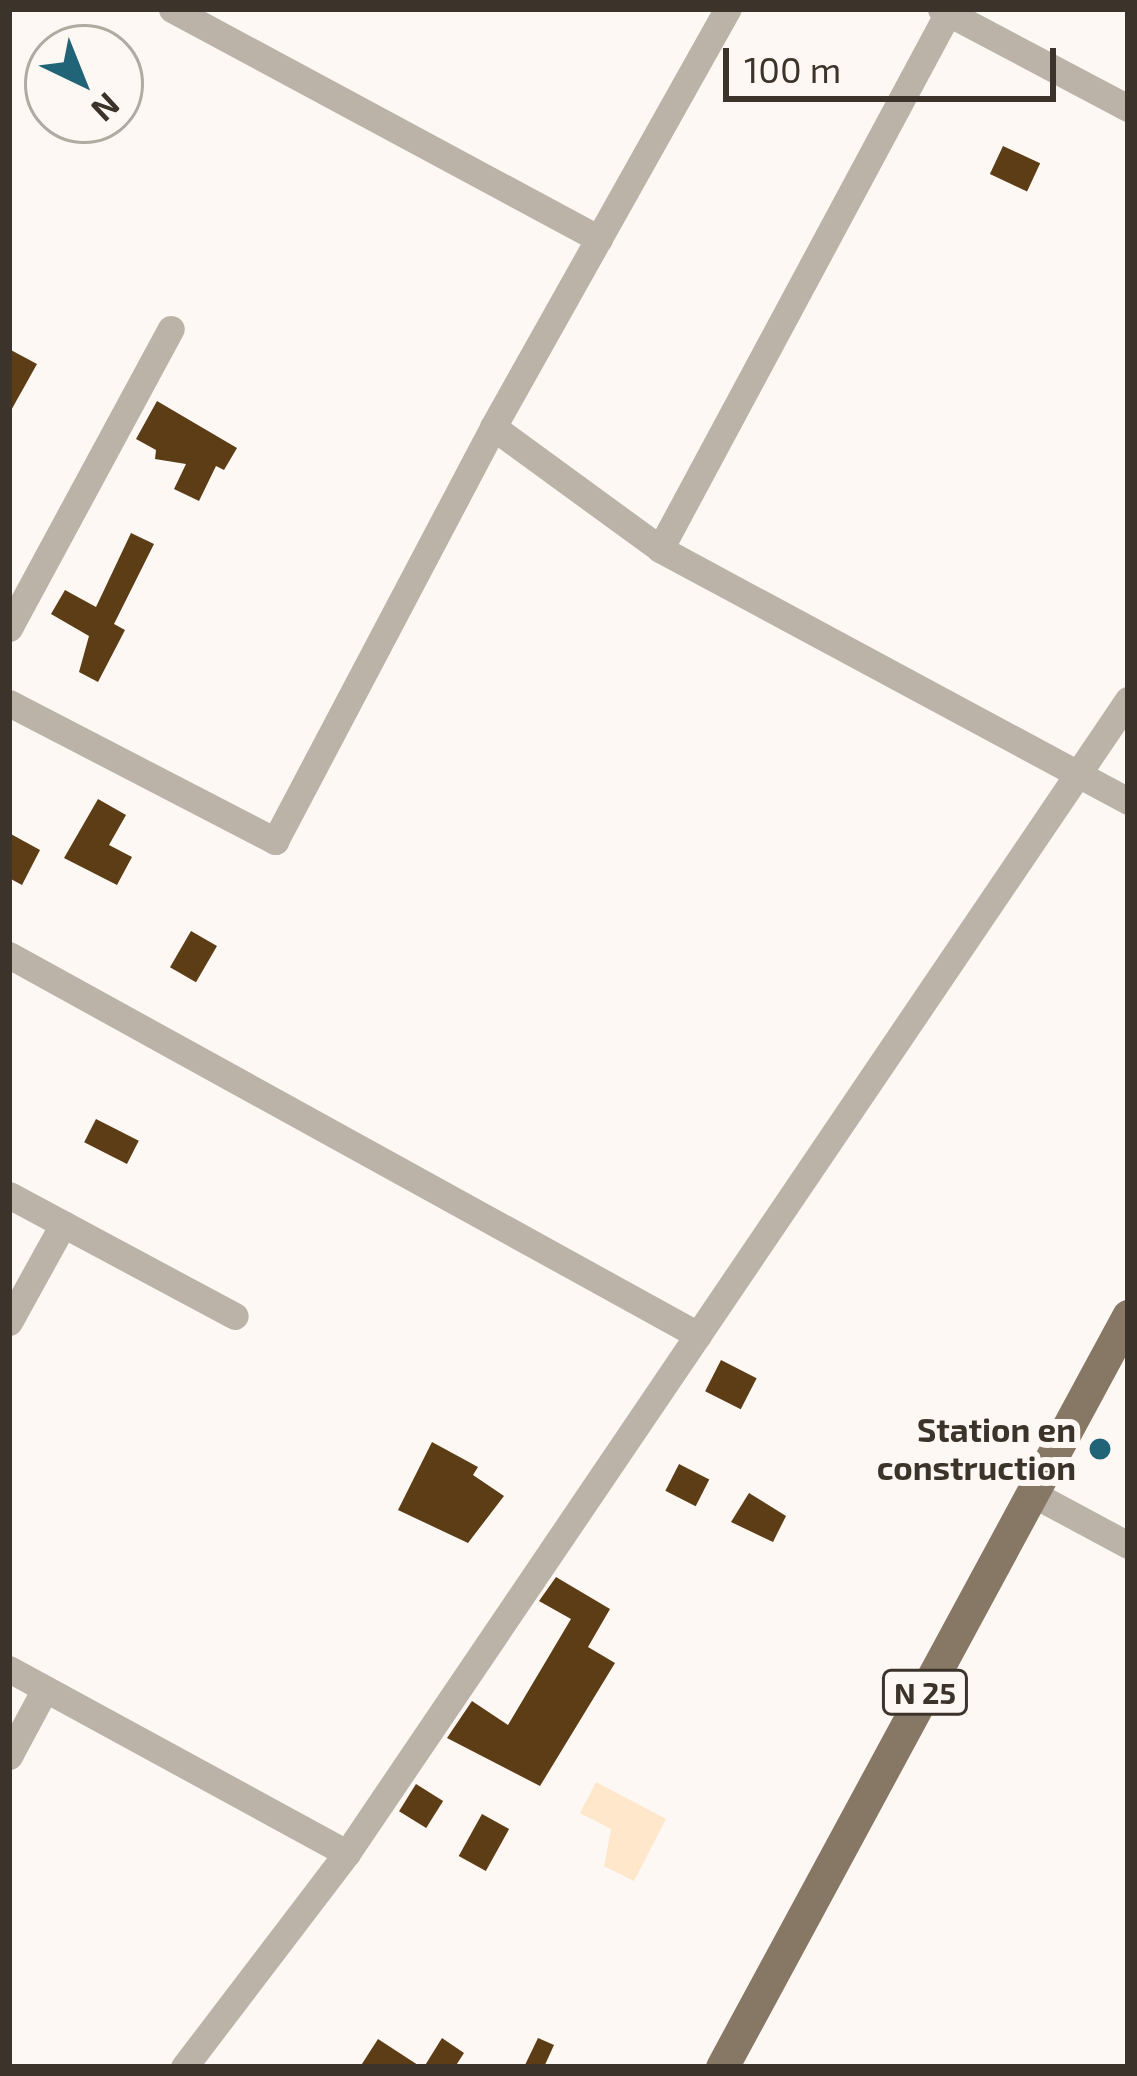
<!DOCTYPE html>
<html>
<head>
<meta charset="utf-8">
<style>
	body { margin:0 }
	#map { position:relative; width:1137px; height:2076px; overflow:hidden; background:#fdf8f3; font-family:"Exo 2",sans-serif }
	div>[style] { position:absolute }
	.green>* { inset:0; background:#ffe7cc }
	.building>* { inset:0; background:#5c3d15; transform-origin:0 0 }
	.minor>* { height:27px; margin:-13.5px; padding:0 13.5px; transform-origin:13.5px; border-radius:13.5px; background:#bbb2a8 }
	.major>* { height:33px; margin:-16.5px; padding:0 16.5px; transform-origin:16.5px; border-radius:16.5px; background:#877765 }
	.dots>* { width:33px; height:33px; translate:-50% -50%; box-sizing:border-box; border:6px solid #fdf8f3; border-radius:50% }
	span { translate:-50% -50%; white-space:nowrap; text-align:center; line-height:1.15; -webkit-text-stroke:12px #fdf8f3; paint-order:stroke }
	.shield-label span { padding:3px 9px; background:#fdf8f3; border:3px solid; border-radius:9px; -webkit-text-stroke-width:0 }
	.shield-label { font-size:30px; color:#3c342a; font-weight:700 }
	.poi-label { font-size:33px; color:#3c342a; font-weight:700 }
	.right { translate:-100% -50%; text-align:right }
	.frame { position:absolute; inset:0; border:12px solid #3c342a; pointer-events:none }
	.north { position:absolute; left:24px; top:24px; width:120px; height:120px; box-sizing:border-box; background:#fdf8f3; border:3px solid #b0aaa3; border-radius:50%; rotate:137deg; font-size:33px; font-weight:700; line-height:48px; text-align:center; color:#3c342a }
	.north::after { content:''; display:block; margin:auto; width:42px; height:54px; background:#226477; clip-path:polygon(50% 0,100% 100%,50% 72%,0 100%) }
	.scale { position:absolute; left:723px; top:48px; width:333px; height:54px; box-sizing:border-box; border:6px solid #3c342a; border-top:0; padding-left:15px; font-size:36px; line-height:42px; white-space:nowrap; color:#3c342a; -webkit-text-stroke:9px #fdf8f3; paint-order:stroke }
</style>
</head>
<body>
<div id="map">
	<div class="green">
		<i style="clip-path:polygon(596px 1782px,666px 1819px,634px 1881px,604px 1866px,611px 1829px,580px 1813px)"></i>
	</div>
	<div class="building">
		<i style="left:1003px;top:146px;width:41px;height:31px;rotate:25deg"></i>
		<i style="clip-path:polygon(9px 349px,37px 364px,9px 414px)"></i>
		<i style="clip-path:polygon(157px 401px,237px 448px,224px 470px,216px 466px,199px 501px,174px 489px,186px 464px,155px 459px,156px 450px,136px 439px)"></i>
		<i style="clip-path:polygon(131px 533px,154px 544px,114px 624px,125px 630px,98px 682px,79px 672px,89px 636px,51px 614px,65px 590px,96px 607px)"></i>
		<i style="clip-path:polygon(98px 799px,126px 815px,109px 845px,132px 857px,117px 885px,64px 858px)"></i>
		<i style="clip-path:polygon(9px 833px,40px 850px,22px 885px,9px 878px)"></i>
		<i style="left:191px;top:931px;width:30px;height:42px;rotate:30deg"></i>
		<i style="left:96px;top:1119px;width:48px;height:26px;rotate:27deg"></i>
		<i style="left:721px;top:1360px;width:40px;height:35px;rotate:27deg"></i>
		<i style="clip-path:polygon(432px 1442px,478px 1467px,473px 1475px,504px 1496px,468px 1543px,398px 1510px)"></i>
		<i style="left:679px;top:1464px;width:34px;height:30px;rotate:27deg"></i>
		<i style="clip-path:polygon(749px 1493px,786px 1516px,773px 1542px,731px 1522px)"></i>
		<i style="clip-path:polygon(556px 1577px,610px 1609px,588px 1647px,615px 1663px,540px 1786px,447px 1738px,472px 1701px,508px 1725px,571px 1619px,539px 1601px)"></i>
		<i style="left:416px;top:1784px;width:32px;height:32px;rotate:32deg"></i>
		<i style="left:482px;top:1814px;width:31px;height:48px;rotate:29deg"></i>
		<i style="clip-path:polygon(442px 2038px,464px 2053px,455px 2067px,424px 2067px)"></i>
		<i style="clip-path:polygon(538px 2038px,554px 2045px,544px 2067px,524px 2067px)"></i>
		<i style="clip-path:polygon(378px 2039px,421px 2067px,360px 2067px)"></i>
	</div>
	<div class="minor">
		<i style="left:172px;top:9px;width:485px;rotate:28.3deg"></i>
		<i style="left:941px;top:9px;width:212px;rotate:27.9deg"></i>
		<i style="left:493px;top:427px;width:207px;rotate:36.1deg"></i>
		<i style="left:660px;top:549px;width:532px;rotate:28.3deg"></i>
		<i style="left:660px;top:549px;width:613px;rotate:-61.76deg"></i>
		<i style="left:9px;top:628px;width:340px;rotate:-61.6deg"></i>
		<i style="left:9px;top:703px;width:300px;rotate:27.4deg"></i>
		<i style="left:275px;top:841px;width:468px;rotate:-62.2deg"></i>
		<i style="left:493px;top:427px;width:480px;rotate:-60.7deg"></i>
		<i style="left:9px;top:955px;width:787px;rotate:28.88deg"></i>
		<i style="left:9px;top:1195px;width:256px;rotate:28.2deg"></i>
		<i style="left:9px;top:1322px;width:112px;rotate:-61.1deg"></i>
		<i style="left:1033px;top:1494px;width:108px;rotate:28.2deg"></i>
		<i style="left:9px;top:1669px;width:385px;rotate:28.6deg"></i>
		<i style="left:9px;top:1756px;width:76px;rotate:-61.8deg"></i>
		<i style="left:184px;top:2067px;width:269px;rotate:-52.7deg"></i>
		<i style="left:347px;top:1853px;width:1393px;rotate:-55.89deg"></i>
	</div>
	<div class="major">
		<i style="left:722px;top:2067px;width:854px;rotate:-61.6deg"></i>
	</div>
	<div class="dots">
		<i style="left:1100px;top:1449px;background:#226477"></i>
	</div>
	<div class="shield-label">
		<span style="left:925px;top:1692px">N 25</span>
	</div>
	<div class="poi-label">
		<span class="right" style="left:1076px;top:1449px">Station en<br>construction</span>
	</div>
	<div class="frame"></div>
	<div class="north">N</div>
	<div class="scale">100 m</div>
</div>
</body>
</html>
